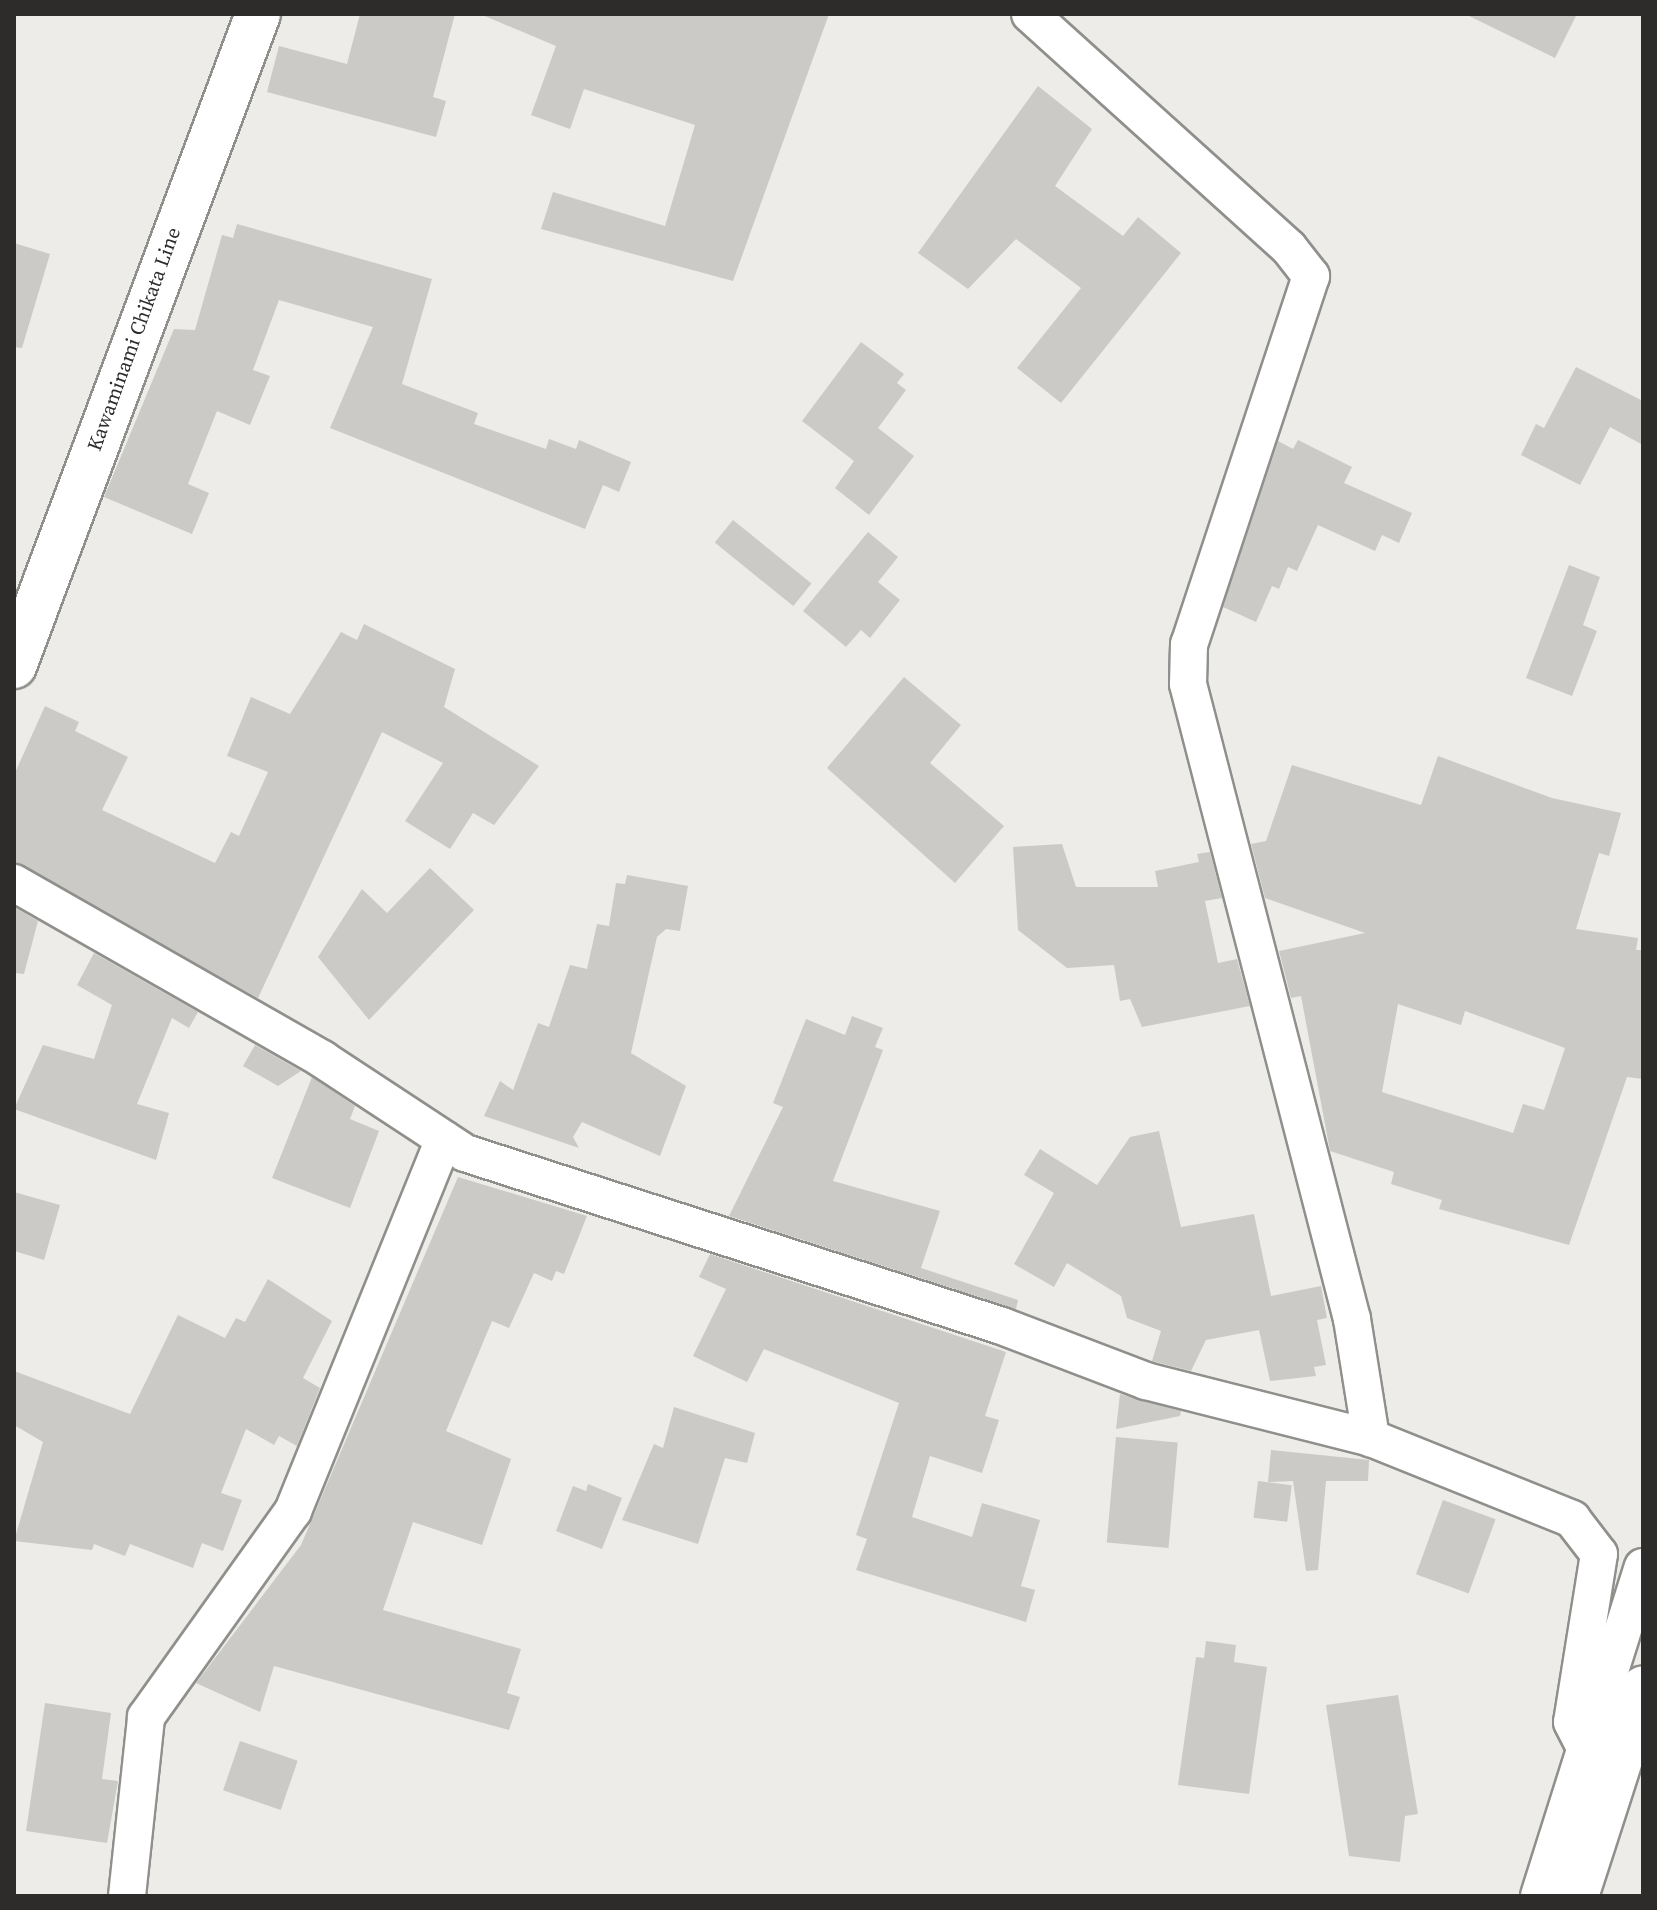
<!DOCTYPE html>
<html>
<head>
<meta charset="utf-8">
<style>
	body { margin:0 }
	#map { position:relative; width:1657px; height:1910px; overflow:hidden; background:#edece9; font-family:"Source Serif 4",serif }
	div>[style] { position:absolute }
	.building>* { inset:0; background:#cbcac7; transform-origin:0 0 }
	.roads { filter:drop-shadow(2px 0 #8f8f8c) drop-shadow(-2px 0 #8f8f8c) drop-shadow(0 2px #8f8f8c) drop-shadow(0 -2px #8f8f8c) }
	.street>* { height:36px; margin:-18px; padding:0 18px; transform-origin:18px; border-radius:18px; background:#fff }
	.secondary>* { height:44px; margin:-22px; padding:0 22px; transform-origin:22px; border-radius:22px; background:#fff }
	span { translate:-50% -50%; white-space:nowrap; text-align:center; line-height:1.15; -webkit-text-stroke:7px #fff; paint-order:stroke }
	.street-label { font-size:20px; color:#2d2c2b }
	.frame { position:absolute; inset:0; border:16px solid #2d2c2b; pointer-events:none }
</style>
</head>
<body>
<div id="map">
	<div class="building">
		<i style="clip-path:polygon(360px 14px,455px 14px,433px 97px,446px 101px,436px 137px,267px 92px,279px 46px,347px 64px)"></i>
		<i style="clip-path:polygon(480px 14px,829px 14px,733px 281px,541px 229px,553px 192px,665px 226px,695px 125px,584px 89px,570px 129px,531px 115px,556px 46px)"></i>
		<i style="clip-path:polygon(1465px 14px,1577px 14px,1555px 58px)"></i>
		<i style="clip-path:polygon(1038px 86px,1092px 129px,1055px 186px,1123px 236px,1138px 217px,1181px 253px,1061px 403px,1017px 368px,1081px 288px,1016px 239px,968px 289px,918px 253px)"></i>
		<i style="clip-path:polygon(237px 224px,432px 279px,402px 384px,478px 413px,474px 424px,546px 449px,549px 439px,576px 449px,579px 440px,631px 462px,619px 492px,603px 485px,585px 529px,330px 428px,373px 327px,279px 300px,253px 370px,270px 376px,250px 425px,217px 411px,188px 484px,209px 493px,192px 534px,104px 497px,174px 329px,195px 330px,222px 235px,233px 238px)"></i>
		<i style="clip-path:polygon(14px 243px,50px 254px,22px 348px,14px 347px)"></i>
		<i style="clip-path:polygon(861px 342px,904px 374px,897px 383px,906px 390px,878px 428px,914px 456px,869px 515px,835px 488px,854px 461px,802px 421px)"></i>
		<i style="clip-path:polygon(1576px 367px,1643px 401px,1643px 445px,1610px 427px,1580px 485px,1521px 455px,1536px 424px,1544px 428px)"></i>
		<i style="clip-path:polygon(1298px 440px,1352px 467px,1344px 483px,1412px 513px,1399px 543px,1382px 535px,1375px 551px,1318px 525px,1297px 571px,1288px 567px,1279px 589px,1272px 586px,1256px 622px,1223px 607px,1278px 441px,1293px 449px)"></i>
		<i style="left:733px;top:520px;width:101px;height:29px;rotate:39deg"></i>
		<i style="clip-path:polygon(868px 532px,898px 557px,878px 582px,900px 600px,870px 638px,861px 630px,846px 647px,803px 611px)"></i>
		<i style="clip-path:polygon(1569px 565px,1600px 577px,1583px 625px,1597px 631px,1572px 696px,1526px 678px)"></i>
		<i style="clip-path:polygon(364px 624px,455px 669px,444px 707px,539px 766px,494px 825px,473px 813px,450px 849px,405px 821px,443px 763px,382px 732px,258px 998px,14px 862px,14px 775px,45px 706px,79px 722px,75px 731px,128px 757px,102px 810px,215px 863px,231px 832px,239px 836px,268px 772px,227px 756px,251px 697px,290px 714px,341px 632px,357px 640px)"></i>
		<i style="clip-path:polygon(904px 677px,961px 725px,930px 763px,1004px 826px,955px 883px,827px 768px)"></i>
		<i style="clip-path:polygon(evenodd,1438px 756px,1552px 798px,1621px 813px,1609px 856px,1599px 853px,1576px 929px,1638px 938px,1636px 950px,1643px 950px,1643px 1079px,1627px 1077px,1569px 1245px,1439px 1209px,1442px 1200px,1391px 1184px,1394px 1172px,1330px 1151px,1301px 996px,1291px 998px,1279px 951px,1365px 933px,1265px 898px,1251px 844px,1266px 841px,1292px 765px,1421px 805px,1438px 756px,1398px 1004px,1461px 1025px,1465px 1011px,1565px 1048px,1544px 1110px,1523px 1104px,1513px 1133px,1382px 1092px,1398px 1004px)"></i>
		<i style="clip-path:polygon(1062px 844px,1076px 887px,1158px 887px,1155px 871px,1199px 862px,1197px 854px,1210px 852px,1222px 898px,1205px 901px,1218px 963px,1237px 959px,1250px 1006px,1142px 1027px,1130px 999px,1120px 1001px,1114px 965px,1067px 968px,1018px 930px,1013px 847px)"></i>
		<i style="clip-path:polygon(430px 868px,474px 910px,369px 1020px,318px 957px,362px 889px,387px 913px)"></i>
		<i style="clip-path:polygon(627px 875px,688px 886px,680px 931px,666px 929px,657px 937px,631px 1053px,686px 1086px,660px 1156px,582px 1122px,573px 1137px,579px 1148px,484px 1116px,500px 1081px,513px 1090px,538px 1023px,549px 1027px,570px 965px,587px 969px,597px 924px,609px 926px,616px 883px,625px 884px)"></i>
		<i style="clip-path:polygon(14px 907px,38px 921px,24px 974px,14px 973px)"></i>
		<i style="clip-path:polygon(94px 953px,198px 1012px,189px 1028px,172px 1018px,137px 1104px,169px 1113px,156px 1160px,14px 1109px,43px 1045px,94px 1059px,112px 1005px,77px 985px)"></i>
		<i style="clip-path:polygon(852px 1016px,883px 1028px,875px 1047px,883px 1050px,833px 1181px,940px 1211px,921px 1268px,1018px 1300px,1016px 1309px,729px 1216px,783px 1107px,773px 1103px,806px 1019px,845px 1035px)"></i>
		<i style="clip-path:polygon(255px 1045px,301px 1071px,278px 1086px,243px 1066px)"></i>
		<i style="clip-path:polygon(312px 1077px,355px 1106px,350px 1119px,379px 1131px,350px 1208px,272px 1178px)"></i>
		<i style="clip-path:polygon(1159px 1131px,1181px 1227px,1254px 1214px,1271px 1296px,1321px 1286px,1327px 1318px,1317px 1320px,1326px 1365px,1314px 1367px,1316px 1376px,1270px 1381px,1259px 1330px,1206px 1340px,1191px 1371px,1152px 1361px,1161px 1331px,1127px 1318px,1121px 1296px,1067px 1263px,1054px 1287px,1014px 1264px,1054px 1193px,1024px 1175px,1040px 1149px,1097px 1185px,1130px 1137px)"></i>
		<i style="clip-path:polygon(458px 1177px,587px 1216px,564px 1274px,556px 1271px,552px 1281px,534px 1273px,509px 1328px,492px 1321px,446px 1431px,511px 1459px,482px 1545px,413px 1522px,383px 1610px,521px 1649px,507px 1693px,520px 1697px,509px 1730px,274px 1666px,260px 1712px,196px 1683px,301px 1545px)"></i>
		<i style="clip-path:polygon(14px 1192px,60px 1205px,44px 1260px,14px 1251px)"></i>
		<i style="clip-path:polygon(710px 1254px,1006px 1352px,985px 1416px,999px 1420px,982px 1473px,930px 1456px,912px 1517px,972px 1537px,982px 1503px,1040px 1520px,1021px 1586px,1035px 1590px,1026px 1622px,856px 1570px,867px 1539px,856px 1535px,899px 1403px,764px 1349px,747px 1382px,693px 1356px,726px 1289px,699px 1277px)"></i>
		<i style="clip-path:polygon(268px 1279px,332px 1321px,303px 1378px,320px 1388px,297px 1446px,279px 1436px,274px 1445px,246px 1429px,221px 1493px,242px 1500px,223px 1551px,202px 1543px,193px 1568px,130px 1544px,125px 1556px,94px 1544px,92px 1550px,14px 1541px,43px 1442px,14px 1425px,14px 1371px,130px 1414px,178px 1315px,225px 1338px,236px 1318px,245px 1322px)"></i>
		<i style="clip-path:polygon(1120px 1394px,1181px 1411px,1180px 1416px,1116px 1429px)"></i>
		<i style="clip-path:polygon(674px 1407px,755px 1433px,747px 1463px,725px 1458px,698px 1544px,622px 1520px,654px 1444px,663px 1448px)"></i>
		<i style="left:1116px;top:1437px;width:62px;height:106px;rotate:5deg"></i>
		<i style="clip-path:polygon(1271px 1450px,1369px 1460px,1368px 1481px,1326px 1481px,1318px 1570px,1306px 1571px,1293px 1481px,1268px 1482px)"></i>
		<i style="left:1258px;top:1481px;width:34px;height:37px;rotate:7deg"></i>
		<i style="clip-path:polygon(588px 1484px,622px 1498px,602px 1549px,556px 1531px,573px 1486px,586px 1491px)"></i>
		<i style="left:1443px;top:1500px;width:56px;height:79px;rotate:20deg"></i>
		<i style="clip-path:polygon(1206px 1641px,1236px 1645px,1234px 1662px,1267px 1667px,1249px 1794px,1178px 1785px,1196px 1657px,1204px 1658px)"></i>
		<i style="clip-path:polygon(1398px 1695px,1418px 1814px,1405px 1816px,1400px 1862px,1349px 1856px,1326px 1705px)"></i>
		<i style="clip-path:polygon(45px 1703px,111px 1713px,102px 1779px,118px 1781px,107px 1843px,26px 1831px)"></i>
		<i style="left:240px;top:1741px;width:61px;height:52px;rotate:19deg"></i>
	</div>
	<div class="roads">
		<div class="street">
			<i style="left:1030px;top:14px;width:349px;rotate:42.1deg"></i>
			<i style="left:1289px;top:248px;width:36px;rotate:52deg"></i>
			<i style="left:1311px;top:276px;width:388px;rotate:108.3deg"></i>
			<i style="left:1189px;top:644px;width:40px;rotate:91.4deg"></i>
			<i style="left:1188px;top:684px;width:656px;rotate:75.52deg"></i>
			<i style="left:1352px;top:1319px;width:121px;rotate:80.9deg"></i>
			<i style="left:14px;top:883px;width:355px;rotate:29.7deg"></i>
			<i style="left:322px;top:1059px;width:171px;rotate:33.3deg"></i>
			<i style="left:465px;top:1153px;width:564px;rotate:17.86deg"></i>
			<i style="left:1002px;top:1326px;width:154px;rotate:20.9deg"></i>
			<i style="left:1146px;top:1381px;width:232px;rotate:14.2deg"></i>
			<i style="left:1371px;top:1438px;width:217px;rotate:21.9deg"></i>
			<i style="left:1572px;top:1519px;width:44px;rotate:52.4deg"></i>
			<i style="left:1599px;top:1554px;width:170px;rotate:99.1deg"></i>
			<i style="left:1572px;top:1722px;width:33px;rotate:63deg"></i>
			<i style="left:127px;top:1896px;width:180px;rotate:-83.9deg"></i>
			<i style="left:146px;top:1717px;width:253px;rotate:-54.5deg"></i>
			<i style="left:293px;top:1511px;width:401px;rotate:-67.9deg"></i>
			<i style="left:1539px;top:1896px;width:345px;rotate:-72.5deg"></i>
		</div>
		<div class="secondary">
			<i style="left:14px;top:666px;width:696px;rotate:-69.48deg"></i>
			<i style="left:1576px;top:1896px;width:218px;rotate:-72.1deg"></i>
		</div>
	</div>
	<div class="street-label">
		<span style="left:134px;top:339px;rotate:-70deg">Kawaminami Chikata Line</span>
	</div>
	<div class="frame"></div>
</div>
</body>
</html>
